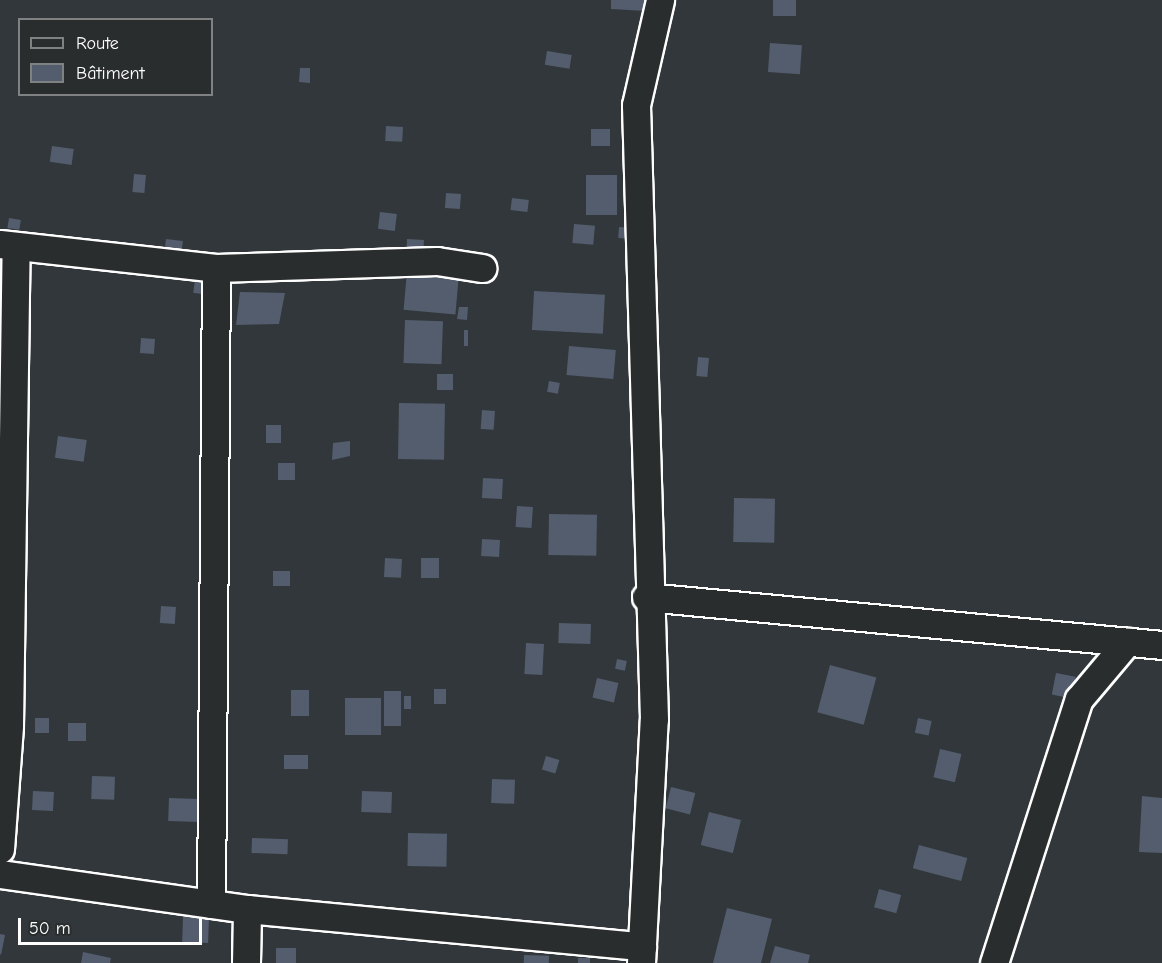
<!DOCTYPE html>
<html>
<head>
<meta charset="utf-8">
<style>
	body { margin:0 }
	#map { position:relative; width:1162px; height:963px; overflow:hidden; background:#32373b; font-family:"Comic Neue",sans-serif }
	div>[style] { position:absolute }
	.building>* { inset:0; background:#535d6d; transform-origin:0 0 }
	.roads { filter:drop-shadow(2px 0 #fff) drop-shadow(-2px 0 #fff) drop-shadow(0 2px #fff) drop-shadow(0 -2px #fff) }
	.street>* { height:27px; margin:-13.5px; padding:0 13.5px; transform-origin:13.5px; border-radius:13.5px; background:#2a2d2e }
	span { translate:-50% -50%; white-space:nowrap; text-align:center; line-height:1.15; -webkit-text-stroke:4.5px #2a2d2e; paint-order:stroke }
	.legend { position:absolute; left:18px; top:18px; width:195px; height:78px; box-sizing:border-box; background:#2a2d2e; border:2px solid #7f8182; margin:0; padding:8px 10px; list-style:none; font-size:18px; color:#fff }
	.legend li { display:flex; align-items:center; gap:12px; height:30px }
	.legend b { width:30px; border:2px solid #7f8182 }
	.scale { position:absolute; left:18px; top:918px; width:184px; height:27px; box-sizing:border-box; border:3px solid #fff; border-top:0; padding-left:8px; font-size:18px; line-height:21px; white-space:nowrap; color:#fff; -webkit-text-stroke:4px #2a2d2e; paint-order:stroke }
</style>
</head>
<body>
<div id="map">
	<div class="building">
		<i style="clip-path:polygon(611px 0,646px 0,646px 11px,611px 9px)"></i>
		<i style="left:773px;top:0;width:23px;height:16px"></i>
		<i style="left:770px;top:43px;width:32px;height:29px;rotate:4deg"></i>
		<i style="left:547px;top:51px;width:25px;height:14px;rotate:9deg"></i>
		<i style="clip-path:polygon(300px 68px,310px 68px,310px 83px,299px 82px)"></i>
		<i style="left:386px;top:126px;width:17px;height:15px;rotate:3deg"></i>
		<i style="left:591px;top:129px;width:19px;height:17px"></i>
		<i style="left:52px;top:146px;width:22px;height:16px;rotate:8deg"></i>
		<i style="left:134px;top:174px;width:12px;height:18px;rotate:5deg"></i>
		<i style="left:586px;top:175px;width:31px;height:40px"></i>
		<i style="left:446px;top:193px;width:15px;height:15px;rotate:4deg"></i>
		<i style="left:512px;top:198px;width:17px;height:12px;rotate:7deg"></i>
		<i style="left:380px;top:212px;width:17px;height:17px;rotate:7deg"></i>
		<i style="left:9px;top:218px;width:12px;height:10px;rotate:9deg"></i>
		<i style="left:574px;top:224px;width:21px;height:19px;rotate:5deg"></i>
		<i style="left:619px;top:227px;width:16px;height:11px;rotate:4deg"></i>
		<i style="left:166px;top:239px;width:17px;height:14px;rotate:7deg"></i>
		<i style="left:407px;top:239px;width:17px;height:17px;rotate:3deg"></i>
		<i style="left:407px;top:271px;width:52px;height:39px;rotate:5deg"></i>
		<i style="left:195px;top:280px;width:14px;height:13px;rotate:8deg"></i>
		<i style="left:534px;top:291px;width:71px;height:39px;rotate:3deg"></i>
		<i style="clip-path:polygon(240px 292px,285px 293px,279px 324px,236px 325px)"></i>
		<i style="clip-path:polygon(459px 307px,468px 307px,467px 320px,457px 319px)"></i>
		<i style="left:405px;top:320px;width:38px;height:43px;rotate:2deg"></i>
		<i style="left:464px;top:330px;width:4px;height:16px"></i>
		<i style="left:141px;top:338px;width:14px;height:15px;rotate:4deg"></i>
		<i style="left:569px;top:346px;width:47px;height:29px;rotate:5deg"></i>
		<i style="left:698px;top:357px;width:11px;height:19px;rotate:5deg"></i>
		<i style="left:437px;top:374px;width:16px;height:16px"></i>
		<i style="left:549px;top:381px;width:11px;height:11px;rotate:10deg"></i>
		<i style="left:399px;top:403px;width:46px;height:56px;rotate:1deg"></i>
		<i style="left:482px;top:410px;width:13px;height:19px;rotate:4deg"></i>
		<i style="left:266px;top:425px;width:15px;height:18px"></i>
		<i style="left:58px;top:436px;width:29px;height:22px;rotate:8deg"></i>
		<i style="clip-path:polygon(350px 441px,350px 456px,332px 460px,333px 443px)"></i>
		<i style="left:278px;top:463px;width:17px;height:17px"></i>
		<i style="left:483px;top:478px;width:20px;height:20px;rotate:3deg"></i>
		<i style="left:734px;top:498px;width:41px;height:44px;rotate:1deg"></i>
		<i style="left:517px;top:506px;width:16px;height:21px;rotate:4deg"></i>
		<i style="left:549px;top:514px;width:48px;height:41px;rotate:1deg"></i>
		<i style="left:482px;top:539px;width:18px;height:17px;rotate:3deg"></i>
		<i style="left:385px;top:558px;width:17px;height:19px;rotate:3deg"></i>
		<i style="left:421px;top:558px;width:18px;height:20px"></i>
		<i style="left:273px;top:571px;width:17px;height:15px"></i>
		<i style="left:161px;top:606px;width:15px;height:17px;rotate:4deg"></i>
		<i style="left:559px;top:623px;width:32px;height:20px;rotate:2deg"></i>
		<i style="left:526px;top:643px;width:18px;height:31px;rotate:3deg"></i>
		<i style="left:617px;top:659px;width:10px;height:10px;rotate:11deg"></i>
		<i style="left:830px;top:665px;width:48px;height:49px;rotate:15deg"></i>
		<i style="left:1056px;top:673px;width:20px;height:22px;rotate:11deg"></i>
		<i style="left:597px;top:678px;width:22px;height:20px;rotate:13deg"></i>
		<i style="left:434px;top:689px;width:12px;height:15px"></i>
		<i style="left:291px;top:690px;width:18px;height:26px"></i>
		<i style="left:384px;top:691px;width:17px;height:35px"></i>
		<i style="left:404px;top:696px;width:7px;height:13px"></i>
		<i style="left:345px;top:698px;width:36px;height:37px"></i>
		<i style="left:35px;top:718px;width:14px;height:15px"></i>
		<i style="left:918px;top:718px;width:14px;height:15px;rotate:12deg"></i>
		<i style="left:68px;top:723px;width:18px;height:18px"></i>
		<i style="left:940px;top:749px;width:22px;height:29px;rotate:13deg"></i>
		<i style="left:284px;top:755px;width:24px;height:14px"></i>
		<i style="left:546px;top:756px;width:14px;height:14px;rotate:17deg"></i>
		<i style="left:92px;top:776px;width:23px;height:23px;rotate:2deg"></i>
		<i style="left:492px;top:779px;width:23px;height:24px;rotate:2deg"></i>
		<i style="left:671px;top:787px;width:25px;height:22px;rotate:14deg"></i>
		<i style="left:33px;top:791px;width:21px;height:19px;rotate:3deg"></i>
		<i style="left:362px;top:791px;width:30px;height:21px;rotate:2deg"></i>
		<i style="clip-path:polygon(1142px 796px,1162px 798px,1162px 853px,1139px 852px)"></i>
		<i style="left:169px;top:798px;width:31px;height:23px;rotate:2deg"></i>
		<i style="left:709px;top:812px;width:33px;height:34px;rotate:14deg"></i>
		<i style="left:408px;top:833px;width:39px;height:33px;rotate:1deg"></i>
		<i style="left:252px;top:838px;width:36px;height:15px;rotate:2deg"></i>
		<i style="left:919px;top:845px;width:50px;height:24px;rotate:15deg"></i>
		<i style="left:879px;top:889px;width:23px;height:19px;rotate:15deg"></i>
		<i style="clip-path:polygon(727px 908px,772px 919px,761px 963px,713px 963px)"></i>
		<i style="left:183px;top:917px;width:26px;height:25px;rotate:2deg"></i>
		<i style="clip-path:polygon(0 934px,5px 935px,1px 955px,0 954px)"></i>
		<i style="clip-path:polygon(775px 946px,810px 955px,808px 963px,770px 963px)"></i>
		<i style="left:276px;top:948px;width:20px;height:15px"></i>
		<i style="clip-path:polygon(83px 952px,111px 958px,110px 963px,81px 963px)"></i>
		<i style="left:524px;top:955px;width:25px;height:8px;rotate:2deg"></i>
		<i style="left:578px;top:958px;width:12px;height:5px"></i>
	</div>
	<div class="roads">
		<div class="street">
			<i style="left:0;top:244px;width:217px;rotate:6.3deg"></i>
			<i style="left:216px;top:268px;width:221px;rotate:-1.8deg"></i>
			<i style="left:437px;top:261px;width:46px;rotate:8.8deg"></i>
			<i style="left:646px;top:597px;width:518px;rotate:5.31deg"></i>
			<i style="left:0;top:849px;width:124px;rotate:-85.8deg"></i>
			<i style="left:9px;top:725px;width:479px;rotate:-89.2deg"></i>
			<i style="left:0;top:874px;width:249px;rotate:8.1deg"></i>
			<i style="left:247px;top:909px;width:397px;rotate:5.4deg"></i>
			<i style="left:211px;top:904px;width:636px;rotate:-89.55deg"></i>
			<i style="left:246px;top:963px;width:54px;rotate:-88.9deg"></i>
			<i style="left:641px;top:963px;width:244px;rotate:-87deg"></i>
			<i style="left:654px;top:719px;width:614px;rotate:-91.68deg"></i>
			<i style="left:636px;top:105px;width:108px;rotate:-77.1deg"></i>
			<i style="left:994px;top:963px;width:277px;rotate:-72.2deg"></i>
			<i style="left:1079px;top:699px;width:75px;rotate:-49.9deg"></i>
		</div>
	</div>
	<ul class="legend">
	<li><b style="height:8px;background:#2a2d2e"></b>Route</li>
	<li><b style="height:16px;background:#535d6d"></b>Bâtiment</li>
	</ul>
	<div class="scale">50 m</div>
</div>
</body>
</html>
